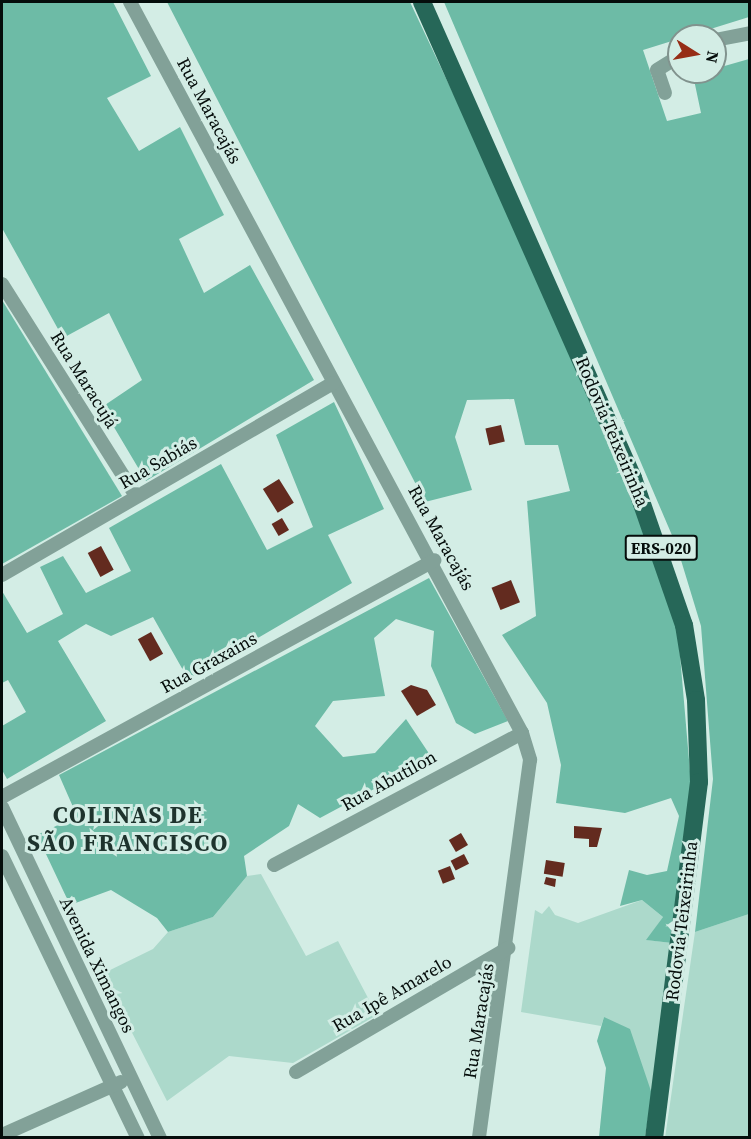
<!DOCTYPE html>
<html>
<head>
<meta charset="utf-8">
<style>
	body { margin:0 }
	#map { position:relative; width:751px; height:1139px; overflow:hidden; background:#d3ede5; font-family:"Source Serif 4",serif }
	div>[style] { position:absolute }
	.green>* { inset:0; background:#acd9cb }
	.forest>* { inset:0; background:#6dbba6 }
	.building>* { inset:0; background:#632b1f; transform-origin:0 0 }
	.minor>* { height:14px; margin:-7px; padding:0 7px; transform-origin:7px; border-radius:7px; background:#82a198 }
	.primary>* { height:18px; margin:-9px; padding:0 9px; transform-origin:9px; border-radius:9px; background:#266758 }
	span { translate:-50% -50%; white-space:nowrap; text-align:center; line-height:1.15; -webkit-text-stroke:6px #d3ede5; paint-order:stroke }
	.shield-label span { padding:2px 4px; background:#d3ede5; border:2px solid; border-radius:4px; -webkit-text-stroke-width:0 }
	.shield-label { font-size:16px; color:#050d0b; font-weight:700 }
	.street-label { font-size:18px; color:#050d0b }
	.district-label { font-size:24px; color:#1e332d; font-weight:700; letter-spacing:1.5px }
	.frame { position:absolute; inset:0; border:3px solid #050d0b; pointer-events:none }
	.north { position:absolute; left:667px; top:24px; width:60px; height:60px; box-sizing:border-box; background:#d3ede5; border:2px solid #81938e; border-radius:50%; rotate:101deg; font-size:16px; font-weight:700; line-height:24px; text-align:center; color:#050d0b }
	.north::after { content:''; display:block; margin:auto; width:21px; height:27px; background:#962d16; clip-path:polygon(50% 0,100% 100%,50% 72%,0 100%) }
</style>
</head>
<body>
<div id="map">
	<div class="green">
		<i style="clip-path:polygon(261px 874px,306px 956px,338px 941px,377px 1015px,293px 1063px,229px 1056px,167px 1101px,102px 974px,153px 949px,168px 932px,213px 917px,247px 876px)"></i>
		<i style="clip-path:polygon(642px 900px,663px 917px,647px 940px,672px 943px,652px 1094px,604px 1017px,601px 1026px,521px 1012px,535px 910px,542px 914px,549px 906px,555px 915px,578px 923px)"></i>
		<i style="clip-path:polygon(749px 914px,749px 1137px,665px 1138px,695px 932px)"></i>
	</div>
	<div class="forest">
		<i style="clip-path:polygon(2px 2px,113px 2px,151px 76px,107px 98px,139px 151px,180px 127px,224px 215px,179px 239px,204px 293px,250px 265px,314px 380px,146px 481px,102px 407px,142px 380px,109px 313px,63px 338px,2px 228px)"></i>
		<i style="clip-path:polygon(167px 2px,410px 2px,511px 216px,610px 448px,656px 557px,678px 632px,691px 783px,672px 943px,646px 940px,663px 917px,642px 900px,620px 906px,629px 870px,647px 875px,667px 871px,679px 816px,671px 798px,625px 813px,556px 803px,561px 765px,547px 703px,502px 635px,536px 616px,527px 501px,570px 491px,558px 445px,525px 445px,514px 399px,467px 400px,455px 437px,472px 490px,425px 502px)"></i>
		<i style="clip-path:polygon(444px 2px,749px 2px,749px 17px,643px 50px,667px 121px,701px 113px,693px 75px,749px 59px,749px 914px,695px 932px,713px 779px,701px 626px,677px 547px)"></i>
		<i style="clip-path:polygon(2px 300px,122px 496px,2px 564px)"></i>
		<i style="clip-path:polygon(334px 402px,384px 509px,328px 535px,352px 583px,188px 679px,153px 617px,111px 636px,86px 624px,58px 641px,106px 721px,7px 779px,2px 770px,2px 726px,26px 712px,8px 680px,2px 683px,2px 591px,27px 633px,63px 614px,40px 567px,63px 556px,86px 593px,131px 571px,109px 528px,221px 464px,267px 550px,313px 527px,276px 435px)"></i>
		<i style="clip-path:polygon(429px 578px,508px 721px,475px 734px,456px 723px,431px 666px,434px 631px,396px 619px,374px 638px,385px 696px,333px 701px,315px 726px,343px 757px,375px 753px,406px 719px,432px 758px,320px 818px,298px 804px,289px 826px,244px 856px,247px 876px,213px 917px,168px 932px,157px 918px,111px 890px,70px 905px,37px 835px,77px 816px,59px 775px)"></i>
		<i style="clip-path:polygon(604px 1017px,630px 1029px,652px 1094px,645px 1137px,599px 1137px,606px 1068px,597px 1041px)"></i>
	</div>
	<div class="building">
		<i style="left:501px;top:425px;width:17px;height:16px;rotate:77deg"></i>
		<i style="left:279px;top:479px;width:28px;height:19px;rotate:58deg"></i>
		<i style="left:282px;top:518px;width:14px;height:12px;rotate:60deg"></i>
		<i style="left:101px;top:546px;width:27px;height:15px;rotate:62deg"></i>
		<i style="left:511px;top:580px;width:24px;height:21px;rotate:68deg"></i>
		<i style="left:151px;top:632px;width:25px;height:15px;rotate:61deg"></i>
		<i style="clip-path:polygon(411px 685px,427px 690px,436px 705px,417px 716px,401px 691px)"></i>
		<i style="clip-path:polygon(574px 826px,602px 828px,597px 847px,589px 847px,589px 839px,574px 838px)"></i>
		<i style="left:461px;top:833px;width:14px;height:14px;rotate:60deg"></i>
		<i style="left:464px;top:854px;width:11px;height:15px;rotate:63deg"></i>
		<i style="left:546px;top:860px;width:19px;height:14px;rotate:9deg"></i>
		<i style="left:450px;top:866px;width:14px;height:13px;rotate:69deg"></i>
		<i style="clip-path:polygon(546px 877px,556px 879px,555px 887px,544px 884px)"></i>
	</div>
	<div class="minor">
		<i style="left:130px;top:2px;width:829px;rotate:61.8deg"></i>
		<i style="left:522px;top:733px;width:28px;rotate:73deg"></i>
		<i style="left:530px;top:760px;width:381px;rotate:97.7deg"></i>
		<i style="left:715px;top:40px;width:36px;rotate:-11deg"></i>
		<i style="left:665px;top:93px;width:24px;rotate:-109deg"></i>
		<i style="left:657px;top:70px;width:26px;rotate:-32deg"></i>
		<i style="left:2px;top:284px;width:251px;rotate:57.7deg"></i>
		<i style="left:2px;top:575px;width:383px;rotate:-30.1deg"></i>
		<i style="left:2px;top:797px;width:493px;rotate:-28.7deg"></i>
		<i style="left:2px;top:807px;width:367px;rotate:64.5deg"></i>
		<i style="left:2px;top:856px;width:313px;rotate:64.3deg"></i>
		<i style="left:274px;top:865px;width:281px;rotate:-28deg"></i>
		<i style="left:296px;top:1072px;width:246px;rotate:-30.3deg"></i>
		<i style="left:2px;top:1135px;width:130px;rotate:-24deg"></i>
	</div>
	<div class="primary">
		<i style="left:422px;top:2px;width:521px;rotate:66.09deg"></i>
		<i style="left:633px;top:478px;width:156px;rotate:70.9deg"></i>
		<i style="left:684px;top:625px;width:76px;rotate:80.9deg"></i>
		<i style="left:696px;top:700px;width:82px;rotate:87.9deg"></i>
		<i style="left:699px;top:782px;width:359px;rotate:97.2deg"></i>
	</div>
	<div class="shield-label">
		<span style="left:661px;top:548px">ERS-020</span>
	</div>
	<div class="street-label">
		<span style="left:209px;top:111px;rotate:62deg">Rua Maracajás</span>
		<span style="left:84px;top:380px;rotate:58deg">Rua Maracujá</span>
		<span style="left:612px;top:432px;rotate:67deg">Rodovia Teixeirinha</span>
		<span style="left:158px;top:463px;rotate:-30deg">Rua Sabiás</span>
		<span style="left:441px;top:538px;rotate:61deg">Rua Maracajás</span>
		<span style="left:209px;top:663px;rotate:-29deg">Rua Graxains</span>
		<span style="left:389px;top:781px;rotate:-29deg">Rua Abutilon</span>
		<span style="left:682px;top:921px;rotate:-83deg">Rodovia Teixeirinha</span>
		<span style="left:97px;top:965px;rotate:64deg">Avenida Ximangos</span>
		<span style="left:392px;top:994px;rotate:-30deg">Rua Ipê Amarelo</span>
		<span style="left:479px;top:1021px;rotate:-81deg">Rua Maracajás</span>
	</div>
	<div class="district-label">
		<span style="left:128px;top:829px">COLINAS DE<br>SÃO FRANCISCO</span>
	</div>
	<div class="frame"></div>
	<div class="north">N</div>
</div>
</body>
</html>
